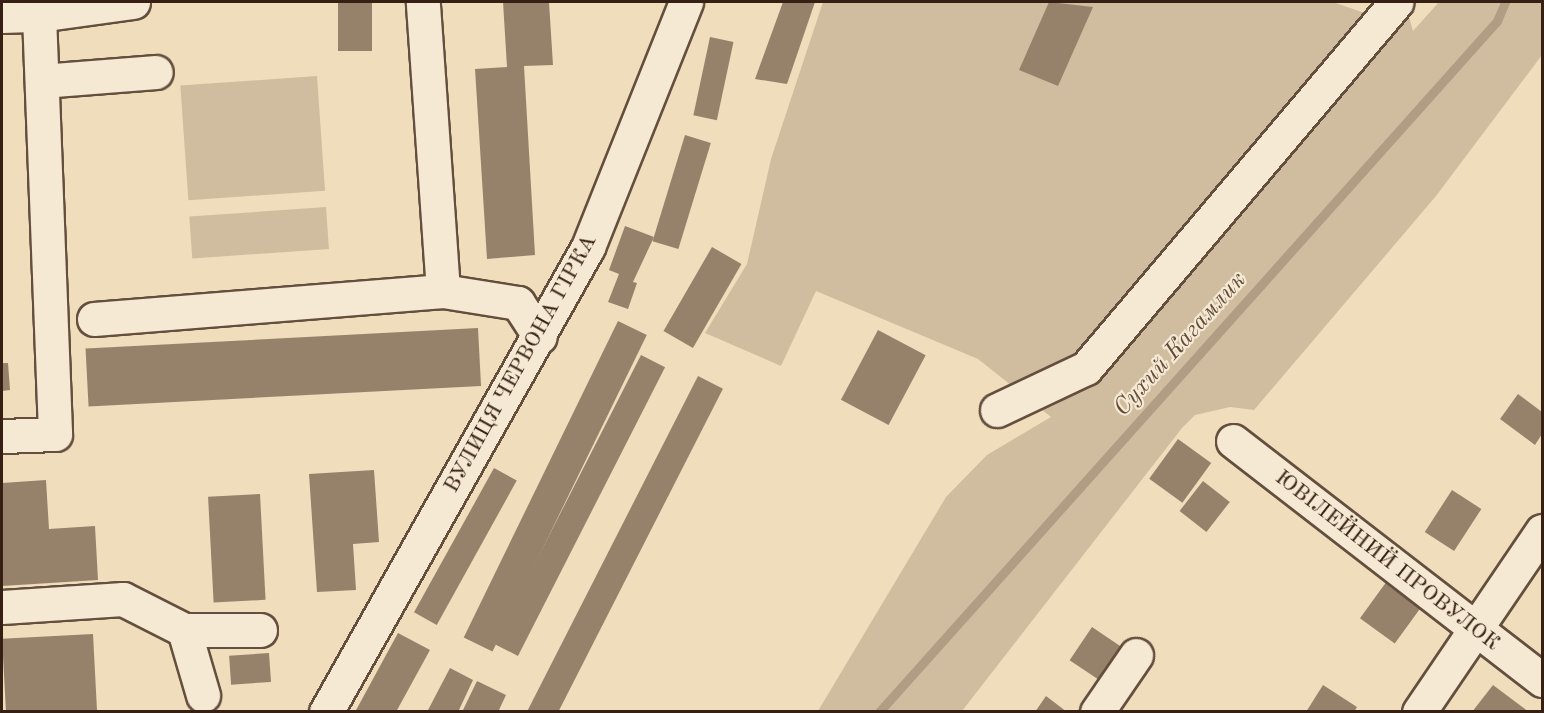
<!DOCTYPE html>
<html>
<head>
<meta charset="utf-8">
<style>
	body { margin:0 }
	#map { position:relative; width:1544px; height:713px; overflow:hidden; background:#efddbc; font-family:"Old Standard TT",serif }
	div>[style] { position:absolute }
	.green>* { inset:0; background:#d0bd9f; transform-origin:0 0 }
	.stream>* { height:9px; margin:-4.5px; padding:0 4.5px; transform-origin:4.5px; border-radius:4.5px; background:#b09d83 }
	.building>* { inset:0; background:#96826b; transform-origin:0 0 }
	.roads { filter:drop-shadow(2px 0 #644f3e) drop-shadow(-2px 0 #644f3e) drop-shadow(0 2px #644f3e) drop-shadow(0 -2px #644f3e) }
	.minor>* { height:33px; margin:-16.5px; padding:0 16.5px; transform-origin:16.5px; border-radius:16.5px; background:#f5e9d3 }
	span { translate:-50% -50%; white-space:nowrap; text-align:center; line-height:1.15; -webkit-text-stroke:4.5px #f5e9d3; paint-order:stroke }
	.street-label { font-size:22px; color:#362014 }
	.water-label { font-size:24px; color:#614c3b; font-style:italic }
	.frame { position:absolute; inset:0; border:3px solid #362014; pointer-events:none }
</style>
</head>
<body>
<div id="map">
	<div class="green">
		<i style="clip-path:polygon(823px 2px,1333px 2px,1376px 17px,1408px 13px,1413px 31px,1439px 2px,1542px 2px,1542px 55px,1436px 196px,1254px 410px,1230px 407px,1195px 415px,1182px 428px,962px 711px,818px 711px,946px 497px,987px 455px,1051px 417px,978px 359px,816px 291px,781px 366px,705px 333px,747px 264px,771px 159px)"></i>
		<i style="left:317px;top:76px;width:115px;height:137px;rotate:86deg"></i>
		<i style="left:326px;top:207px;width:42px;height:137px;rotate:86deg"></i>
	</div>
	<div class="stream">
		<i style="left:879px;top:712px;width:927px;rotate:-48.19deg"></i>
		<i style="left:1497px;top:21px;width:21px;rotate:-67deg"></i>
	</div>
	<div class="building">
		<i style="left:338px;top:2px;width:34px;height:49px"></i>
		<i style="clip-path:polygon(503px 2px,549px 2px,553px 65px,524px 66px,535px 255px,487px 259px,475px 69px,507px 67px)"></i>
		<i style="clip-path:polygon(783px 2px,815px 2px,787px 84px,755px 79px)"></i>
		<i style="clip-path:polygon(1049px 2px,1093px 7px,1058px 86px,1019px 70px)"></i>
		<i style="left:710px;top:37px;width:24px;height:80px;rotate:12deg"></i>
		<i style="left:685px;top:135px;width:27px;height:111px;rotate:17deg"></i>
		<i style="clip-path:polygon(625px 226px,654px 237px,633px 282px,637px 283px,628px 309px,608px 302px,619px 274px,609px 270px)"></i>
		<i style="left:712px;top:247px;width:34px;height:97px;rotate:30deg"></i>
		<i style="left:618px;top:321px;width:32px;height:352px;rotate:26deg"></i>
		<i style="left:478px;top:328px;width:58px;height:393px;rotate:87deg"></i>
		<i style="left:878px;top:330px;width:54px;height:79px;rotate:28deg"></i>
		<i style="left:641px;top:355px;width:27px;height:324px;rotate:27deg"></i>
		<i style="clip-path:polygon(2px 363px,8px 363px,10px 390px,2px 391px)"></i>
		<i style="left:698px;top:376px;width:28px;height:377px;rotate:27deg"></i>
		<i style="clip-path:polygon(1518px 394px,1542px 412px,1542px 434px,1535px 445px,1500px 419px)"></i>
		<i style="left:1178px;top:439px;width:41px;height:49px;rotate:36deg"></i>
		<i style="left:494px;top:468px;width:26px;height:165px;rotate:29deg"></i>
		<i style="clip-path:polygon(374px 470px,379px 542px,353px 544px,356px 590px,317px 592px,309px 474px)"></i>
		<i style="clip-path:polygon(46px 480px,49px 529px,95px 526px,98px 580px,2px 586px,2px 483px)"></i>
		<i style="left:1203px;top:481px;width:34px;height:38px;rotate:38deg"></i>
		<i style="left:1452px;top:490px;width:35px;height:50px;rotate:33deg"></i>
		<i style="left:260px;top:494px;width:106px;height:52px;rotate:87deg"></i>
		<i style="left:1387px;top:581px;width:43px;height:46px;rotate:36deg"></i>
		<i style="left:1092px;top:627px;width:41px;height:40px;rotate:34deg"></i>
		<i style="clip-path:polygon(398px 633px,430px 650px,396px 712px,355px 712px)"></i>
		<i style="left:93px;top:634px;width:78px;height:91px;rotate:87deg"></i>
		<i style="left:269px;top:653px;width:29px;height:40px;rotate:86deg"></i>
		<i style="clip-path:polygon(450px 668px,473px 680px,458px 712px,427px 712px)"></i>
		<i style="clip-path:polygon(477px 681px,506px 695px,498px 712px,462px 712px)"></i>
		<i style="clip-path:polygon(1323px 685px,1357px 707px,1354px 712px,1306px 712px)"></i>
		<i style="clip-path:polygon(1493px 685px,1529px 712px,1472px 712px)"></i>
		<i style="clip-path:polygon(1046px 696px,1067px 712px,1035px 712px)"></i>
	</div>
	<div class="roads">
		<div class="minor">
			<i style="left:39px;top:15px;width:95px;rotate:-7.9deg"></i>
			<i style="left:2px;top:16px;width:37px;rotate:-2deg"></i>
			<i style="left:39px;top:15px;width:419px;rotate:87.8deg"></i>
			<i style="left:55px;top:434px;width:53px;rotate:177.8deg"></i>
			<i style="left:42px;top:81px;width:114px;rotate:-4.5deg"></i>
			<i style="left:443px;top:291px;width:76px;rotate:9.1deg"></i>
			<i style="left:518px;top:303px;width:40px;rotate:57.1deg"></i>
			<i style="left:94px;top:319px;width:350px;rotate:-4.6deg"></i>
			<i style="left:443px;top:291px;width:290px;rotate:-94deg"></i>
			<i style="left:997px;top:410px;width:98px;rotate:-25.3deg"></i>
			<i style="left:1086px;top:368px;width:480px;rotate:-49.7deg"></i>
			<i style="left:1233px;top:441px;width:391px;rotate:37.7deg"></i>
			<i style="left:2px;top:607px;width:121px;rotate:-3.8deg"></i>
			<i style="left:123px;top:599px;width:68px;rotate:26.9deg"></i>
			<i style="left:184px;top:630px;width:76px"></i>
			<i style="left:184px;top:630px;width:68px;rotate:73.7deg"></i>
			<i style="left:326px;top:712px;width:534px;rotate:-60.6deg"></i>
			<i style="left:588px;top:247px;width:264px;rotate:-68.2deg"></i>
			<i style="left:1097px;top:712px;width:69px;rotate:-55.6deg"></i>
			<i style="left:1419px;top:712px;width:219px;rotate:-55.8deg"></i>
		</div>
	</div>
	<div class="street-label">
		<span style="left:521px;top:364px;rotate:-61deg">ВУЛИЦЯ ЧЕРВОНА ГІРКА</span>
		<span style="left:1387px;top:561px;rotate:38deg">ЮВІЛЕЙНИЙ ПРОВУЛОК</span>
	</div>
	<div class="water-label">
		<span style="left:1181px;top:345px;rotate:-48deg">Сухий Кагамлик</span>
	</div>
	<div class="frame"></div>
</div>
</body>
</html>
